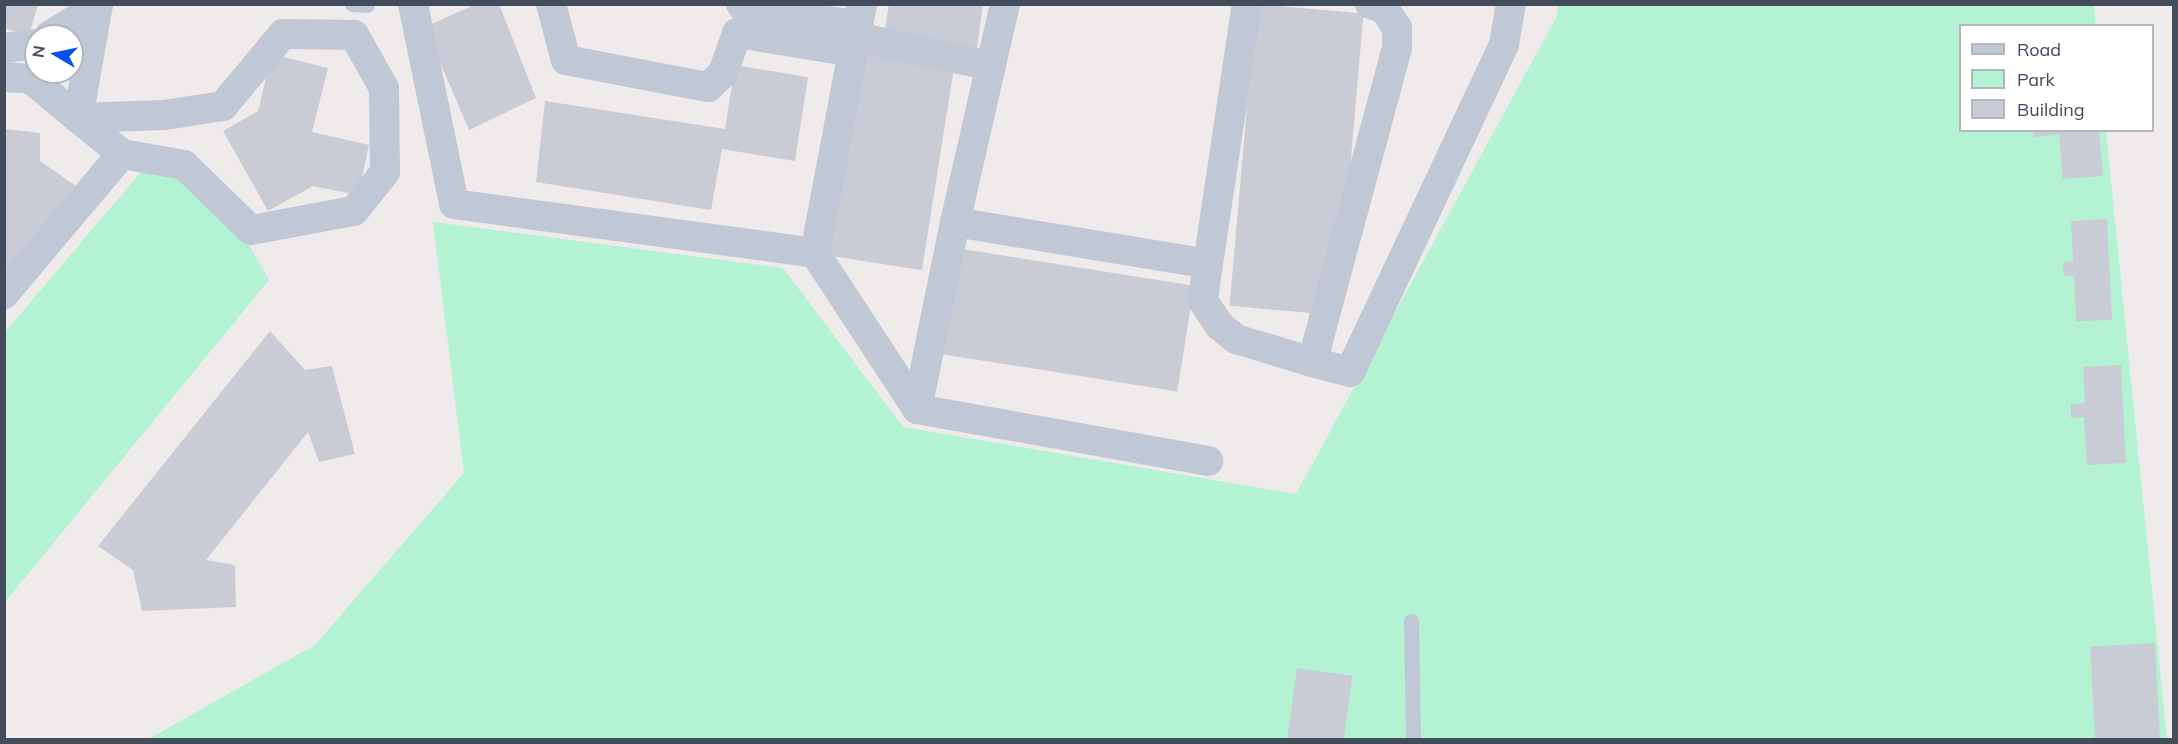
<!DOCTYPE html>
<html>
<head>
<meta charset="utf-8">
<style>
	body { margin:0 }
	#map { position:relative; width:2178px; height:744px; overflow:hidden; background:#efebeb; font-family:Mulish,sans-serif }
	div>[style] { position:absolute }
	.green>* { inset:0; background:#b3f2d3 }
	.building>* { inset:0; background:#c9ccd4; transform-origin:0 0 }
	.lane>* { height:15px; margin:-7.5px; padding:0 7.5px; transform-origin:7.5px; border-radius:7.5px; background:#c0c8d5 }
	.street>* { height:30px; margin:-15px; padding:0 15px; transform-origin:15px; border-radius:15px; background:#c0c8d5 }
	span { translate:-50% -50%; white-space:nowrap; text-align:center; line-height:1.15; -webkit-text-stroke:4.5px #fff; paint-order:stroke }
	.frame { position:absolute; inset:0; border:6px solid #424c5a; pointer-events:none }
	.legend { position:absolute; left:1959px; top:24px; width:195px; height:108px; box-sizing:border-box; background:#fff; border:2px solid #b3b7bd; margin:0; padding:8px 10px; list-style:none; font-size:18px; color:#424c5a }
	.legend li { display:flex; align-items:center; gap:12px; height:30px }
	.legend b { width:30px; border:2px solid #b3b7bd }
	.north { position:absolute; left:24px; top:24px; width:60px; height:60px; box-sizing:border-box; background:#fff; border:2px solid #b3b7bd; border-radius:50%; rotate:279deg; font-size:16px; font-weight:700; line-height:24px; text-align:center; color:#424c5a }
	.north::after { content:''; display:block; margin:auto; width:21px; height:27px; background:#0750ec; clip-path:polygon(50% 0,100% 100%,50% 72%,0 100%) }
</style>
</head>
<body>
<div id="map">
	<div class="green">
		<i style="clip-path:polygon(1558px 5px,2094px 5px,2096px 25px,1960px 26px,1960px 130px,2106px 131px,2167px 739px,147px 740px,315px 645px,464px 473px,433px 222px,783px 268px,903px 427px,1296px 494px,1557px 16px)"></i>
		<i style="clip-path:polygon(141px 172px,208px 172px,269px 280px,5px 602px,5px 332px)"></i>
	</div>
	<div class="building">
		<i style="clip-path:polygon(4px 4px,38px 4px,29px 36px,4px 28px)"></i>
		<i style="clip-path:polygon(476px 4px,499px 4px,536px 98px,469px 130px,425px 27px)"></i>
		<i style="clip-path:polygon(889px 4px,983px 4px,977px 48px,884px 34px)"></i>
		<i style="left:1256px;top:4px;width:108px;height:303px;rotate:5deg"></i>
		<i style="clip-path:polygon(272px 54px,328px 68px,312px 132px,369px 145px,358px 195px,313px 186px,268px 211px,223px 131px,258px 111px)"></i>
		<i style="left:861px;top:54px;width:94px;height:204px;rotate:9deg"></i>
		<i style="clip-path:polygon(735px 65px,808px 77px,795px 161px,722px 149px,711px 210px,536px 182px,545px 101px,725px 129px)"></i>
		<i style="clip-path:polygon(4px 129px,40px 133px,40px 161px,83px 191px,4px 274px)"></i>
		<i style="clip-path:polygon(2033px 130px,2099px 130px,2103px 176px,2063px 179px,2059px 134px,2034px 137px)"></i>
		<i style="clip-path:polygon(2107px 219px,2112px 320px,2076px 321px,2074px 275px,2064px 276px,2063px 262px,2073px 261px,2071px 221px)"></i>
		<i style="left:956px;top:248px;width:241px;height:107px;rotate:9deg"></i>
		<i style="clip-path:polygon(270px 331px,305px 370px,332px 366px,355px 454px,319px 462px,308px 432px,206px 560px,235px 565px,236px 607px,142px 611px,133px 570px,98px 546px)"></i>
		<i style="clip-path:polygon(2121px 365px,2126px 463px,2087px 465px,2084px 417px,2071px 418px,2071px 404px,2085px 403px,2083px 367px)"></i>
		<i style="left:2155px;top:643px;width:97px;height:65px;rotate:87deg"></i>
		<i style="left:1297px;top:668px;width:56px;height:73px;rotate:8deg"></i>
	</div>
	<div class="lane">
		<i style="left:352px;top:4px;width:15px;rotate:4deg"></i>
		<i style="left:1411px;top:621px;width:119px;rotate:89deg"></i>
	</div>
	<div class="street">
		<i style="left:413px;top:4px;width:204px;rotate:78.4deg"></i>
		<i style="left:454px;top:204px;width:364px;rotate:7.7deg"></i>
		<i style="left:551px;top:4px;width:58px;rotate:75deg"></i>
		<i style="left:566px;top:60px;width:145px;rotate:10.8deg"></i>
		<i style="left:708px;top:87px;width:21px;rotate:-43deg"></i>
		<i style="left:723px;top:73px;width:42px;rotate:-70.7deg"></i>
		<i style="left:737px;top:33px;width:118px;rotate:9.3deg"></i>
		<i style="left:741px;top:4px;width:9px;rotate:54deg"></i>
		<i style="left:746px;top:11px;width:113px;rotate:7.1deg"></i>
		<i style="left:862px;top:4px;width:253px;rotate:100.7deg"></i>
		<i style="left:815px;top:253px;width:186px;rotate:56.8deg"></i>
		<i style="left:917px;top:409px;width:296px;rotate:10.1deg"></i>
		<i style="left:1005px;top:4px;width:224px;rotate:102.9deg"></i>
		<i style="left:955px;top:222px;width:256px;rotate:9.4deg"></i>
		<i style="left:1208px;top:264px;width:263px;rotate:-81.5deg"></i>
		<i style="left:1370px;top:4px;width:15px;rotate:16deg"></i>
		<i style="left:1384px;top:8px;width:24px;rotate:57deg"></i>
		<i style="left:1397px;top:28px;width:20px;rotate:90deg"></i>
		<i style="left:1397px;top:48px;width:325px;rotate:105.1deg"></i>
		<i style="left:1312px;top:362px;width:39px;rotate:15deg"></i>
		<i style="left:1350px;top:372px;width:362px;rotate:-64.8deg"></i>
		<i style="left:1504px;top:44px;width:41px;rotate:-80.1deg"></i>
		<i style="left:49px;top:36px;width:57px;rotate:-31.5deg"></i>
		<i style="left:856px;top:37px;width:138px;rotate:12.1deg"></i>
		<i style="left:4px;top:48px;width:32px;rotate:-7deg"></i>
		<i style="left:4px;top:77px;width:27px;rotate:4deg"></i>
		<i style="left:31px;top:79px;width:61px;rotate:39.7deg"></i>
		<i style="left:78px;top:118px;width:57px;rotate:39.3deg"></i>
		<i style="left:122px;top:154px;width:63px;rotate:10.1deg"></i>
		<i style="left:184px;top:165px;width:93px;rotate:44.1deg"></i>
		<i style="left:251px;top:230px;width:105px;rotate:-10.5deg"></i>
		<i style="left:354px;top:211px;width:50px;rotate:-51.5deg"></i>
		<i style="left:385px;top:172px;width:84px;rotate:-90.7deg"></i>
		<i style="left:384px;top:88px;width:61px;rotate:-119.5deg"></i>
		<i style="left:354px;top:35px;width:71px;rotate:-179.2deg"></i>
		<i style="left:283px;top:34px;width:94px;rotate:129.8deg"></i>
		<i style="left:223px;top:106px;width:60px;rotate:171.3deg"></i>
		<i style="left:164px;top:115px;width:86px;rotate:178deg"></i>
		<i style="left:78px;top:118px;width:116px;rotate:-80deg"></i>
		<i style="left:1208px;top:264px;width:37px;rotate:98deg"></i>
		<i style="left:1203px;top:301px;width:30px;rotate:56deg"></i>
		<i style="left:1220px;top:326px;width:21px;rotate:39deg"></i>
		<i style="left:1236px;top:339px;width:79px;rotate:16.8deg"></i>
		<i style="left:4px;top:294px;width:183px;rotate:-49.9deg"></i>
		<i style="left:917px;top:409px;width:191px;rotate:-78.5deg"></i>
	</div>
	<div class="frame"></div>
	<ul class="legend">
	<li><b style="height:8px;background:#c0c8d5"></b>Road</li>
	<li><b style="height:16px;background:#b3f2d3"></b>Park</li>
	<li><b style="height:16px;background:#c9ccd4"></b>Building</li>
	</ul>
	<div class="north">N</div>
</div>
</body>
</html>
